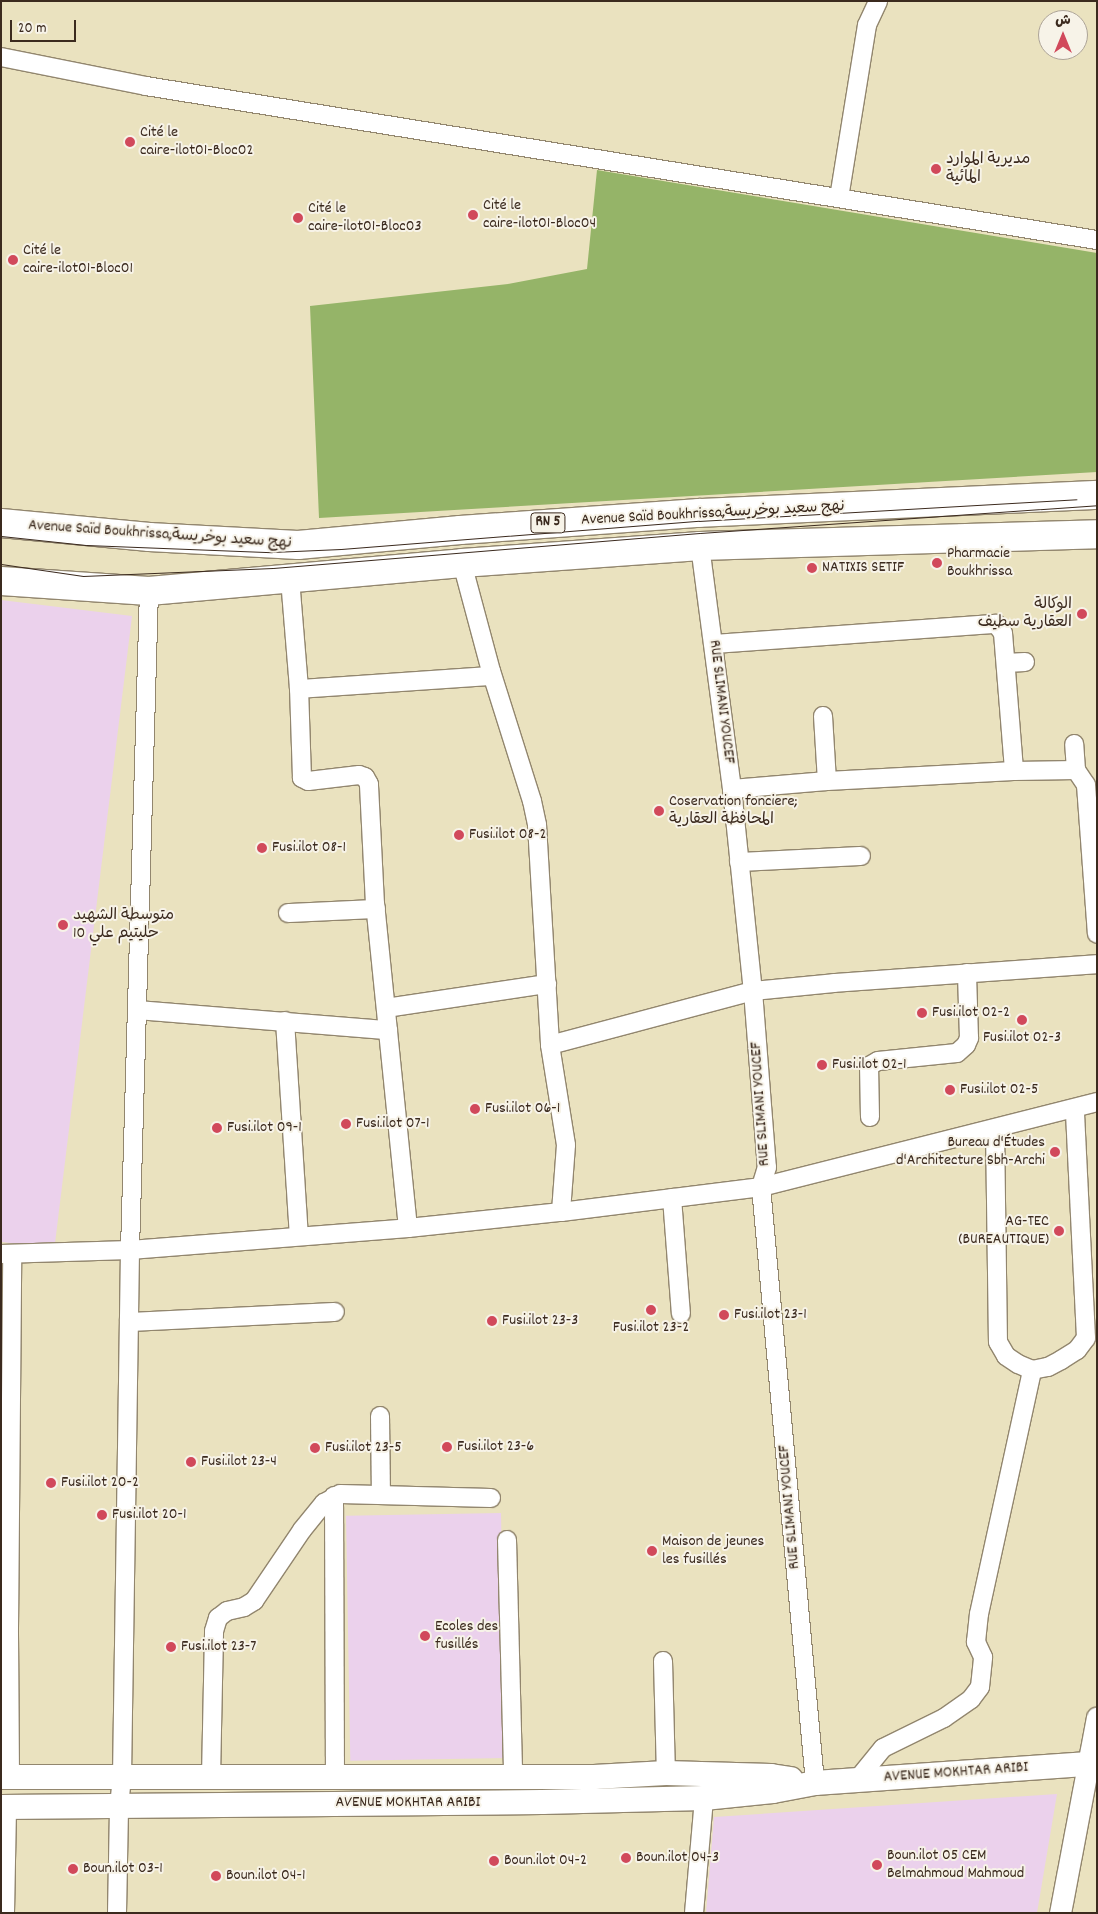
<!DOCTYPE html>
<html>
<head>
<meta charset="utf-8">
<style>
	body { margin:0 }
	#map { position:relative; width:1098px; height:1914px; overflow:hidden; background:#eae2bf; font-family:Dekko,"Playpen Sans Arabic",sans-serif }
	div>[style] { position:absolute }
	.built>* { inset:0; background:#ebd1ec; transform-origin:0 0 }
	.forest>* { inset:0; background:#95b468 }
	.roads { filter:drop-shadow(1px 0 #92866e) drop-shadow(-1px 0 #92866e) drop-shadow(0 1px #92866e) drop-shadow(0 -1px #92866e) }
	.minor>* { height:18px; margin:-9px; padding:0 9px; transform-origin:9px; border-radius:9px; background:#fff }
	.tertiary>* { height:21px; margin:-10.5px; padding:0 10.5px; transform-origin:10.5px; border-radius:10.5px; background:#fff }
	.secondary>* { height:24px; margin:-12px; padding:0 12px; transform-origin:12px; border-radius:12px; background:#fff }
	.primary>* { height:28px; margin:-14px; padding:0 14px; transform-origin:14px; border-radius:14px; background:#fff }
	.tram>* { height:1px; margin:-0.5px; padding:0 0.5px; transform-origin:0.5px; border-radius:0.5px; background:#3b2a1e }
	.dots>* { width:14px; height:14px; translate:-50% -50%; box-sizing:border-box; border:2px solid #f7f3e8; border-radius:50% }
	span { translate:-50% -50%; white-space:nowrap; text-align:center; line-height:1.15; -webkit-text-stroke:4px #f7f3e8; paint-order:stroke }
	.shield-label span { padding:1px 4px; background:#f7f3e8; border:1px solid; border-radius:4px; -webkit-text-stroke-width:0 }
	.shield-label { font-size:15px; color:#3b2a1e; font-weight:700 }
	.poi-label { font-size:16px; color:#3b2a1e }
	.left { translate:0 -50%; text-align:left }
	.right { translate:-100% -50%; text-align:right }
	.street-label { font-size:16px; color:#3b2a1e }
	.frame { position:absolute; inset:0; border:2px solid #3b2a1e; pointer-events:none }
	.north { position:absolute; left:1038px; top:10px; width:50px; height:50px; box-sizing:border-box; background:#f7f3e8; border:1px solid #aca397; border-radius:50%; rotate:0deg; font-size:14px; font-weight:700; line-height:20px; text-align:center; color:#3b2a1e }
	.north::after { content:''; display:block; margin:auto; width:18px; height:22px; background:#d1495b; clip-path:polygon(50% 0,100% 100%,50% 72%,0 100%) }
	.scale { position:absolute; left:10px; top:20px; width:66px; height:22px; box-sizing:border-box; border:2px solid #3b2a1e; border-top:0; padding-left:6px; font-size:15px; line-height:18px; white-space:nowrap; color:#3b2a1e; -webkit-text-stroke:4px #f7f3e8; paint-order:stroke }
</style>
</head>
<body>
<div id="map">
	<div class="built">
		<i style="left:1px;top:600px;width:132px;height:637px;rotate:7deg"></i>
		<i style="left:501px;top:1513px;width:245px;height:155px;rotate:89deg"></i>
		<i style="clip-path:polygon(1057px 1794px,1037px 1913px,706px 1913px,714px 1817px)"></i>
	</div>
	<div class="forest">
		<i style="clip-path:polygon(597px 170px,1097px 253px,1097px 472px,319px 518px,310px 306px,508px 284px,587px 269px)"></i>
	</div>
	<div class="roads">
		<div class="minor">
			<i style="left:1px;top:57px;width:148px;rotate:11.3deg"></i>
			<i style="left:146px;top:86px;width:963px;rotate:9.2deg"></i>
			<i style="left:839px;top:198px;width:175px;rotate:-80.8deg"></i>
			<i style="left:867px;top:25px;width:26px;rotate:-65deg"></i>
			<i style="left:700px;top:546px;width:245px;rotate:82.5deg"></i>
			<i style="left:732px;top:789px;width:203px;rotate:84.1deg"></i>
			<i style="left:753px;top:991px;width:177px;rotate:85.5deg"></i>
			<i style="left:767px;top:1167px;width:21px;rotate:107deg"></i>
			<i style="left:761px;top:1187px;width:598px;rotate:84.82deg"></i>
			<i style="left:462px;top:563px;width:112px;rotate:75deg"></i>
			<i style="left:491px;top:671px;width:136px;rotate:72.5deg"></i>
			<i style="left:532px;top:801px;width:25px;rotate:78deg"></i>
			<i style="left:537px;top:825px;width:220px;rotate:86.6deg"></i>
			<i style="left:550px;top:1045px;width:101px;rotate:80.9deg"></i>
			<i style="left:566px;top:1145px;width:67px;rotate:94.3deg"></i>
			<i style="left:290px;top:579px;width:110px;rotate:85.3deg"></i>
			<i style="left:714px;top:644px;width:283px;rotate:-4.1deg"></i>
			<i style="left:996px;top:624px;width:11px;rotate:52deg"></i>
			<i style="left:1003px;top:633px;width:138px;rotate:85.4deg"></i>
			<i style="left:1014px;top:771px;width:62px;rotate:-0.9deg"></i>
			<i style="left:1076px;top:770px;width:26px;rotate:-94deg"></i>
			<i style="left:1006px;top:663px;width:19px;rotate:-3deg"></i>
			<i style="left:823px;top:716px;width:65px;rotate:86.5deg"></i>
			<i style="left:1076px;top:770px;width:18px;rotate:56deg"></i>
			<i style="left:1086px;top:785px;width:149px;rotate:85.8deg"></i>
			<i style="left:732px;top:789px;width:95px;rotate:-4.8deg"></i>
			<i style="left:827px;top:781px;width:187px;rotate:-3.1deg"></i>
			<i style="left:739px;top:862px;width:122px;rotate:-2.8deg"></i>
			<i style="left:288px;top:913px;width:88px;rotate:-2.6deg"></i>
			<i style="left:386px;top:1008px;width:163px;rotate:-8.5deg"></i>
			<i style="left:137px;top:1010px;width:252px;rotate:4.6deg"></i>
			<i style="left:285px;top:1021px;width:214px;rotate:86.3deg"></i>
			<i style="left:550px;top:1045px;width:210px;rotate:-14.9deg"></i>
			<i style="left:753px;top:991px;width:81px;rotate:-5.6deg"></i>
			<i style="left:834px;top:983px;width:264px;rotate:-4.1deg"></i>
			<i style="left:870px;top:1117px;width:51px;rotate:-91.1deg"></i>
			<i style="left:869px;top:1066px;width:10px;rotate:-29deg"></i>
			<i style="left:878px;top:1061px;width:79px;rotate:-5.8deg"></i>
			<i style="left:957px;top:1053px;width:12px;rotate:-42deg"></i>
			<i style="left:966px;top:1045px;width:8px;rotate:-67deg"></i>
			<i style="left:969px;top:1038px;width:65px;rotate:-91.8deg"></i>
			<i style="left:995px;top:1129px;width:213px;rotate:89.2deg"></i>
			<i style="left:998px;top:1342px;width:16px;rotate:60deg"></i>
			<i style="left:1006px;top:1356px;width:14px;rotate:34deg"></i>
			<i style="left:1018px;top:1364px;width:15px;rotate:23deg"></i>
			<i style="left:672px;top:1198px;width:116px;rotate:85.6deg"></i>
			<i style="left:408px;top:1228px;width:326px;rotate:-95.8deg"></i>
			<i style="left:375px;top:904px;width:120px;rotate:-92.9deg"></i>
			<i style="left:369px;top:784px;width:8px;rotate:-120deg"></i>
			<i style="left:365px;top:777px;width:6px;rotate:-162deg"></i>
			<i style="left:359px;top:775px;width:51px;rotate:173.3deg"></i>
			<i style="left:308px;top:781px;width:7px;rotate:-153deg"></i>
			<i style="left:302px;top:778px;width:89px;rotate:-91.9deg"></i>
			<i style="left:299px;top:689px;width:193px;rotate:-3.9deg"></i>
			<i style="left:1px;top:1254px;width:129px;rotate:-1.8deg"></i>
			<i style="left:130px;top:1250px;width:279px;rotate:-4.5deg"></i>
			<i style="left:408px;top:1228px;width:154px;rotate:-6deg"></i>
			<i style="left:561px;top:1212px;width:202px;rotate:-7.1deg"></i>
			<i style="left:761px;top:1187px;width:347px;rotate:-14.2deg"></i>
			<i style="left:129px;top:1322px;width:206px;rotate:-2.8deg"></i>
			<i style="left:380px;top:1416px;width:79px;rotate:89.3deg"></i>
			<i style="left:334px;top:1496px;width:281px;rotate:89.8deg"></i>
			<i style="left:507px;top:1540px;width:236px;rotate:88.5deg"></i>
			<i style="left:663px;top:1661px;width:112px;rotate:88.5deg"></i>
			<i style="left:10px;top:1777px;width:149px;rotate:-90.4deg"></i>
			<i style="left:9px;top:1628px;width:374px;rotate:-89.5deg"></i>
			<i style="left:211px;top:1777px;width:146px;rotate:-88.8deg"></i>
			<i style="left:214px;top:1631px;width:14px;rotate:-73deg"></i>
			<i style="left:218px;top:1618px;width:11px;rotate:-38deg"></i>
			<i style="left:227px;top:1611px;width:17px;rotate:-13deg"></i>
			<i style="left:244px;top:1607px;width:12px;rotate:-31deg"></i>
			<i style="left:254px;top:1601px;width:86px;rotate:-55.9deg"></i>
			<i style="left:302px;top:1530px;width:35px;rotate:-51deg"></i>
			<i style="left:324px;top:1503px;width:18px;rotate:-29deg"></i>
			<i style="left:340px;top:1494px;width:151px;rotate:1.5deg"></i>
			<i style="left:857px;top:1780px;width:41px;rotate:-50.9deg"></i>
			<i style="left:883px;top:1748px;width:68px;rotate:-26.2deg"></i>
			<i style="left:944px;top:1718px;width:33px;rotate:-35deg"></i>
			<i style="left:971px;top:1699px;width:15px;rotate:-53deg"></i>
			<i style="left:980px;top:1687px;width:30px;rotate:-84deg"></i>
			<i style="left:983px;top:1657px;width:17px;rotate:-115deg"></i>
			<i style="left:976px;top:1642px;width:28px;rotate:-84deg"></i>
			<i style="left:979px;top:1614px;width:250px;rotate:-77.7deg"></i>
			<i style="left:1032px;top:1370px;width:16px;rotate:-11deg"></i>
			<i style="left:1048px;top:1367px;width:15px;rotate:-28deg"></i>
			<i style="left:1061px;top:1360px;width:19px;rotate:-32deg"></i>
			<i style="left:1077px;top:1350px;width:15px;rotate:-53deg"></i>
			<i style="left:1086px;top:1338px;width:229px;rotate:-92.8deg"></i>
			<i style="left:5px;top:1913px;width:106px;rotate:-88.9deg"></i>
			<i style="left:117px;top:1913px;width:107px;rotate:-88.9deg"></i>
			<i style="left:119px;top:1806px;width:29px;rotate:-84deg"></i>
			<i style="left:122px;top:1777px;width:527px;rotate:-89.13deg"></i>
			<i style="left:130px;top:1250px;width:659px;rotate:-88.35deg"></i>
			<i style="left:694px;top:1913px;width:115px;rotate:-85deg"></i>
		</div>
		<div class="tertiary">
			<i style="left:1060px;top:1913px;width:199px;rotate:-79.3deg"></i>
		</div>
		<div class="secondary">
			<i style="left:1px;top:1777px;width:593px"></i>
			<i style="left:594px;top:1777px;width:72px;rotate:-3.2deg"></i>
			<i style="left:666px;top:1773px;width:105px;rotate:1.6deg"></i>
			<i style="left:771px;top:1776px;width:20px;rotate:9deg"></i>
			<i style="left:1px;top:1807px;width:541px;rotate:-0.53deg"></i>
			<i style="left:542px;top:1802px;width:162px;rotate:-1.4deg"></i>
			<i style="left:704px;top:1798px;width:69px;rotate:-5.8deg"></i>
			<i style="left:773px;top:1791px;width:43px;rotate:-10.8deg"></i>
			<i style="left:815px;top:1783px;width:274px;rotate:-4deg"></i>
			<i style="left:1088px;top:1764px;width:9px;rotate:18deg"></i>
		</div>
		<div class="primary">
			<i style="left:1px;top:523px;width:149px;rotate:5.4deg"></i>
			<i style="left:149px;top:537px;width:149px;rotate:3.1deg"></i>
			<i style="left:298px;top:545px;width:163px;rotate:-5.3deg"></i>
			<i style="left:460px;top:530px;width:240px;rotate:-4.1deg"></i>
			<i style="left:699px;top:513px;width:398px;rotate:-2.6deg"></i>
			<i style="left:1px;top:581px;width:148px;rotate:3.9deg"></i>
			<i style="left:149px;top:591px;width:314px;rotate:-5.1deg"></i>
			<i style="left:462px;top:563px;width:239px;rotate:-4.1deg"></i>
			<i style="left:700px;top:546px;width:397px;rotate:-1.7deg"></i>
		</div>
	</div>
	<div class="tram">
		<i style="left:1px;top:536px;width:85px;rotate:6deg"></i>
		<i style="left:86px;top:545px;width:186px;rotate:2.2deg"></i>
		<i style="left:272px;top:552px;width:69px;rotate:-2.5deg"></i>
		<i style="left:341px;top:549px;width:359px;rotate:-4.5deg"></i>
		<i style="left:699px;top:521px;width:378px;rotate:-3.3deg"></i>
		<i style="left:1px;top:564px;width:83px;rotate:8.3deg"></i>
		<i style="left:83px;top:576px;width:190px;rotate:-2.4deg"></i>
		<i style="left:273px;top:568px;width:428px;rotate:-4.7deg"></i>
		<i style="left:700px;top:533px;width:398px;rotate:-4deg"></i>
	</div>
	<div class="dots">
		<i style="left:130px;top:142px;background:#d1495b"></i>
		<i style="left:936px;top:169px;background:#d1495b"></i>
		<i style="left:473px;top:215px;background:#d1495b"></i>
		<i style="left:298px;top:218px;background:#d1495b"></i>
		<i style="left:13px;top:260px;background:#d1495b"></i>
		<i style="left:937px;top:563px;background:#d1495b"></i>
		<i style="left:812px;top:568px;background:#d1495b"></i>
		<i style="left:1082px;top:614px;background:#d1495b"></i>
		<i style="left:659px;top:811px;background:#d1495b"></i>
		<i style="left:459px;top:835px;background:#d1495b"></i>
		<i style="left:262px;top:848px;background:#d1495b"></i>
		<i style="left:63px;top:925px;background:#d1495b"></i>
		<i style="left:922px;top:1013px;background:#d1495b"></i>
		<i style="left:1022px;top:1020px;background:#d1495b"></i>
		<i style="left:822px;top:1065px;background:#d1495b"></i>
		<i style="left:950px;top:1090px;background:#d1495b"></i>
		<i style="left:475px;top:1109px;background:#d1495b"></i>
		<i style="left:346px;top:1124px;background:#d1495b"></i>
		<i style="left:217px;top:1128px;background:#d1495b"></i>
		<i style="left:1055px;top:1152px;background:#d1495b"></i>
		<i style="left:1059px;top:1231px;background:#d1495b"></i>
		<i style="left:651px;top:1310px;background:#d1495b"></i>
		<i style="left:724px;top:1315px;background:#d1495b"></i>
		<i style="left:492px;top:1321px;background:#d1495b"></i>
		<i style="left:447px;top:1447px;background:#d1495b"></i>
		<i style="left:315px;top:1448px;background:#d1495b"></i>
		<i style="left:191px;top:1462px;background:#d1495b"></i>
		<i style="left:51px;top:1483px;background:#d1495b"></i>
		<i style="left:102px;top:1515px;background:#d1495b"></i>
		<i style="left:652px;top:1551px;background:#d1495b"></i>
		<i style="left:425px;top:1636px;background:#d1495b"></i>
		<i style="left:171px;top:1647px;background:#d1495b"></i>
		<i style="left:626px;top:1858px;background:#d1495b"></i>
		<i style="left:494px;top:1861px;background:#d1495b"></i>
		<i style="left:877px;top:1865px;background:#d1495b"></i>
		<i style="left:73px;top:1869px;background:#d1495b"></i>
		<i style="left:216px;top:1876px;background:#d1495b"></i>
	</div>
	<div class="shield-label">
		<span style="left:548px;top:523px">RN 5</span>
	</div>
	<div class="poi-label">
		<span class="left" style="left:140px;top:142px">Cité le<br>caire-ilot01-Bloc02</span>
		<span class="left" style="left:946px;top:169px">مديرية الموارد<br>المائية</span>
		<span class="left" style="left:483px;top:215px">Cité le<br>caire-ilot01-Bloc04</span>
		<span class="left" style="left:308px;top:218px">Cité le<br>caire-ilot01-Bloc03</span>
		<span class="left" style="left:23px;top:260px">Cité le<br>caire-ilot01-Bloc01</span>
		<span class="left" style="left:947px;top:563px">Pharmacie<br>Boukhrissa</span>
		<span class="left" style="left:822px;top:568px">NATIXIS SETIF</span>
		<span class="right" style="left:1072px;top:614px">الوكالة<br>العقارية سطيف</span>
		<span class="left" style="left:669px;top:811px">Coservation fonciere;<br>المحافظة العقارية</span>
		<span class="left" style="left:469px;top:835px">Fusi.ilot 08-2</span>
		<span class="left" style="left:272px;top:848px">Fusi.ilot 08-1</span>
		<span class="left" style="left:73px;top:925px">متوسطة الشهيد<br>حليتيم علي 10</span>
		<span class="left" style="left:932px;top:1013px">Fusi.ilot 02-2</span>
		<span style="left:1022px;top:1038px">Fusi.ilot 02-3</span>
		<span class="left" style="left:832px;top:1065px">Fusi.ilot 02-1</span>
		<span class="left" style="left:960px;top:1090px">Fusi.ilot 02-5</span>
		<span class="left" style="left:485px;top:1109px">Fusi.ilot 06-1</span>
		<span class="left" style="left:356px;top:1124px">Fusi.ilot 07-1</span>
		<span class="left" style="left:227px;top:1128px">Fusi.ilot 09-1</span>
		<span class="right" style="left:1045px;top:1152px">Bureau d'Études<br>d'Architecture Sbh-Archi</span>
		<span class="right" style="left:1049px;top:1231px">AG-TEC<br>(BUREAUTIQUE)</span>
		<span class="left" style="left:734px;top:1315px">Fusi.ilot 23-1</span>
		<span class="left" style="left:502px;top:1321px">Fusi.ilot 23-3</span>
		<span style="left:651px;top:1328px">Fusi.ilot 23-2</span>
		<span class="left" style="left:457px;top:1447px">Fusi.ilot 23-6</span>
		<span class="left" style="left:325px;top:1448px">Fusi.ilot 23-5</span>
		<span class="left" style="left:201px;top:1462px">Fusi.ilot 23-4</span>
		<span class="left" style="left:61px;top:1483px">Fusi.ilot 20-2</span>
		<span class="left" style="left:112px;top:1515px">Fusi.ilot 20-1</span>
		<span class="left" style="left:662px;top:1551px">Maison de jeunes<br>les fusillés</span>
		<span class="left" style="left:435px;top:1636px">Ecoles des<br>fusillés</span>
		<span class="left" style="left:181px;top:1647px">Fusi.ilot 23-7</span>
		<span class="left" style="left:887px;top:1865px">Boun.ilot 05 CEM<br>Belmahmoud Mahmoud</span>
		<span class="left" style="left:636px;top:1858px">Boun.ilot 04-3</span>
		<span class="left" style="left:504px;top:1861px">Boun.ilot 04-2</span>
		<span class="left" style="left:83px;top:1869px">Boun.ilot 03-1</span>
		<span class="left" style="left:226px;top:1876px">Boun.ilot 04-1</span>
	</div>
	<div class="street-label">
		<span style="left:713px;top:514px;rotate:-3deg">Avenue Saïd Boukhrissa;نهج سعيد بوخريسة</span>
		<span style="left:160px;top:535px;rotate:4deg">Avenue Saïd Boukhrissa;نهج سعيد بوخريسة</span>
		<span style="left:721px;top:702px;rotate:83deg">RUE SLIMANI YOUCEF</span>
		<span style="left:761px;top:1104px;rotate:-94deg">RUE SLIMANI YOUCEF</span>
		<span style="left:790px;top:1507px;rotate:-95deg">RUE SLIMANI YOUCEF</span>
		<span style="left:956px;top:1773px;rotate:-4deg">AVENUE MOKHTAR ARIBI</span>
		<span style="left:408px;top:1803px">AVENUE MOKHTAR ARIBI</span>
	</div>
	<div class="frame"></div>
	<div class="north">ش</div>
	<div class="scale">20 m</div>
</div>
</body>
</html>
